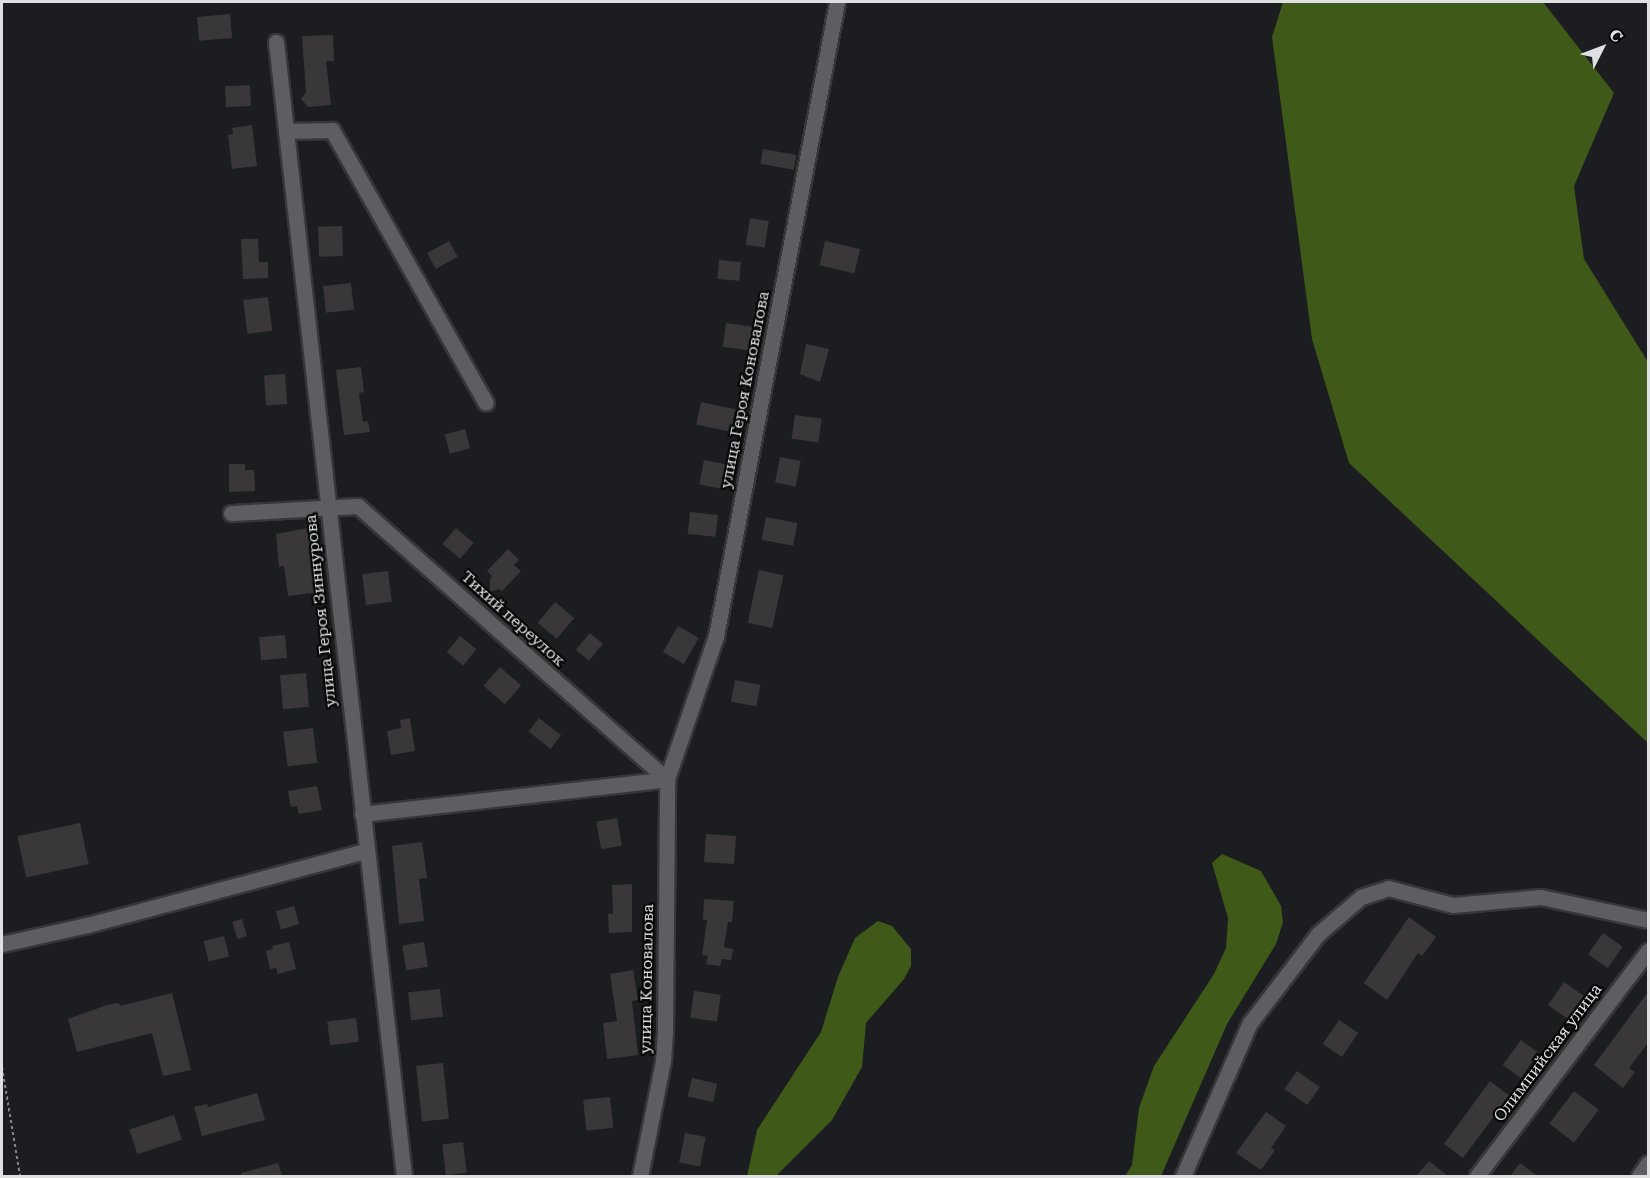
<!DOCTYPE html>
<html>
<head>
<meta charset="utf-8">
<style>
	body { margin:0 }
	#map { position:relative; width:1650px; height:1178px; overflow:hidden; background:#1c1d20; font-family:"Roboto Serif",serif }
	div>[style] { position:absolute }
	.forest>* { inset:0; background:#3f5918 }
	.building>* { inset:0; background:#3a373a; transform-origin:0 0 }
	.path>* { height:2px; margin-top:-1px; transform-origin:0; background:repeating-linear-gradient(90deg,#848588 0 3px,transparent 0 6px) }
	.roads { filter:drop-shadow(2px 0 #37373a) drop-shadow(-2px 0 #37373a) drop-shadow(0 2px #37373a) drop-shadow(0 -2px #37373a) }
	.minor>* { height:15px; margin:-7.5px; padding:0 7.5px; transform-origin:7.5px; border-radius:7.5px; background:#5d5e62 }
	span { translate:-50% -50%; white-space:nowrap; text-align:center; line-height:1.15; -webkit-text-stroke:4.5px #070809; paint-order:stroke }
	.street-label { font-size:16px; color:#dfe0e2 }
	.frame { position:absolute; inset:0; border:3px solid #dfe0e2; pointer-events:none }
	.north { position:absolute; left:1572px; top:18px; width:60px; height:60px; -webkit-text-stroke:4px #070809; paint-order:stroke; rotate:48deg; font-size:16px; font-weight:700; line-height:24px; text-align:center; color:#dfe0e2 }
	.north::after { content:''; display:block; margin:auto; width:21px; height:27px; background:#dfe0e2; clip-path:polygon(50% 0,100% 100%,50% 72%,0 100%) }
</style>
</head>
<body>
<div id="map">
	<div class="forest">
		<i style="clip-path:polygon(1283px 2px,1543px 2px,1614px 93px,1574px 186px,1584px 259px,1648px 362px,1648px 743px,1349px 463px,1312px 339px,1272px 37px)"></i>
		<i style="clip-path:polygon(1222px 854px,1261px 871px,1281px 906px,1283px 922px,1276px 944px,1227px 1024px,1161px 1176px,1125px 1176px,1132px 1165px,1139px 1108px,1154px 1066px,1214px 974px,1226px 948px,1228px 918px,1212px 863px)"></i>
		<i style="clip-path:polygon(878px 921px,892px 926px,911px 949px,911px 966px,904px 979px,866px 1023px,862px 1067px,832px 1120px,776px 1176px,747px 1176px,757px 1130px,821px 1032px,838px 977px,855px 938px)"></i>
	</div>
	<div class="building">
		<i style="left:230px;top:14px;width:24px;height:33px;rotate:85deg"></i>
		<i style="clip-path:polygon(333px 35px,334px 61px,326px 61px,331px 105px,308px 107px,301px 99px,306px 92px,302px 36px)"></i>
		<i style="left:250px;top:85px;width:21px;height:25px;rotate:87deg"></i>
		<i style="clip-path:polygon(252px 125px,257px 166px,232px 169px,228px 135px,233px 134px,232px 128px)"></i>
		<i style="left:763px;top:149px;width:34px;height:15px;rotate:10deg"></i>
		<i style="left:750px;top:218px;width:19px;height:27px;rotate:9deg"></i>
		<i style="left:342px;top:226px;width:30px;height:24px;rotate:88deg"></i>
		<i style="clip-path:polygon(241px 239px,258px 239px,259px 262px,268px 262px,268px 278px,243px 279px)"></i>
		<i style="left:449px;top:241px;width:18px;height:25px;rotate:61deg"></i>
		<i style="left:825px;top:241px;width:36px;height:25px;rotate:13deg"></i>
		<i style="left:719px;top:260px;width:22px;height:19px;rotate:5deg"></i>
		<i style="left:351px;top:283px;width:27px;height:28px;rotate:84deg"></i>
		<i style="left:268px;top:297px;width:34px;height:25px;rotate:83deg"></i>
		<i style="left:726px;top:323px;width:27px;height:24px;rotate:8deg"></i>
		<i style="clip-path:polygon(806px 344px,829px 349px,820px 382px,800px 374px)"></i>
		<i style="clip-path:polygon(361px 367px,364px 392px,359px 393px,363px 422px,368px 421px,370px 432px,344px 435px,336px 370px)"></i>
		<i style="left:285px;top:374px;width:30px;height:21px;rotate:86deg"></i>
		<i style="left:701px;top:402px;width:35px;height:23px;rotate:12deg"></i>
		<i style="left:795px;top:415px;width:27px;height:24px;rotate:8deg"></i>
		<i style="left:465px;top:429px;width:20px;height:21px;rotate:75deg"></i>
		<i style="left:780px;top:457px;width:21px;height:26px;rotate:11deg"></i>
		<i style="left:704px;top:460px;width:25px;height:25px;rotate:11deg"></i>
		<i style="clip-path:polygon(229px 464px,245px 464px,245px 470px,254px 470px,255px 491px,229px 492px)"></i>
		<i style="left:690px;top:512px;width:28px;height:22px;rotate:6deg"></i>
		<i style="left:766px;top:517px;width:32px;height:23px;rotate:11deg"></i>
		<i style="clip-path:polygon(308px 528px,313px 570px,317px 570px,320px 592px,288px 596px,284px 566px,279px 567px,276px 534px)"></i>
		<i style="left:456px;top:528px;width:23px;height:21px;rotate:40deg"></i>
		<i style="clip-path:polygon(508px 549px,519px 560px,514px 565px,521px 571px,502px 591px,499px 589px,490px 592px,490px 579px,492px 576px,487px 571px)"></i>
		<i style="left:759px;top:570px;width:25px;height:54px;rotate:12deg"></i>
		<i style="left:388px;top:571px;width:31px;height:26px;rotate:83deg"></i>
		<i style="left:555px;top:602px;width:25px;height:27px;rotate:40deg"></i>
		<i style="left:678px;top:626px;width:24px;height:30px;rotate:30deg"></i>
		<i style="left:590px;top:633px;width:17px;height:22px;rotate:40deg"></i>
		<i style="left:285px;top:635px;width:23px;height:26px;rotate:85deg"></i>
		<i style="left:460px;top:636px;width:21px;height:21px;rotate:39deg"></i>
		<i style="left:500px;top:667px;width:28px;height:25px;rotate:41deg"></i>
		<i style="left:306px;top:673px;width:34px;height:26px;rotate:85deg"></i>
		<i style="left:735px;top:680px;width:26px;height:22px;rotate:11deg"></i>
		<i style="clip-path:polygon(410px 718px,415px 751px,391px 755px,387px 731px,401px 728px,400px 720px)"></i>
		<i style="left:539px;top:718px;width:28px;height:17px;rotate:38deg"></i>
		<i style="left:313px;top:728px;width:35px;height:30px;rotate:83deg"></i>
		<i style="clip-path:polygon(317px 786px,322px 810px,299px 814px,297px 806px,291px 807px,288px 791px)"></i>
		<i style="left:617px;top:818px;width:28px;height:21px;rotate:80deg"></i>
		<i style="left:80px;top:823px;width:42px;height:64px;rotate:78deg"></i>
		<i style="left:706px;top:834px;width:30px;height:28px;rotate:4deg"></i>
		<i style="clip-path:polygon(422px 842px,427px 878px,419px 879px,424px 921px,399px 924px,392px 846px)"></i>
		<i style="clip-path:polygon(632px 884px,632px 932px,609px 933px,608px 914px,613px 914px,612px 885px)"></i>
		<i style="clip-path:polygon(704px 899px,734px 901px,732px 922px,728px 922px,724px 947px,733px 949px,731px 960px,722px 959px,720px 966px,706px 964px,708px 956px,702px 955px,707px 920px,703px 920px)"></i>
		<i style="left:294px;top:906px;width:19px;height:19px;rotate:74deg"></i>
		<i style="clip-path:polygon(1409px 917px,1436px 937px,1422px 956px,1418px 953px,1387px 1000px,1364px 983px)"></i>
		<i style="left:242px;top:919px;width:18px;height:10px;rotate:74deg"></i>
		<i style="left:1603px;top:933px;width:24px;height:26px;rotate:35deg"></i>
		<i style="left:224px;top:936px;width:21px;height:21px;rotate:76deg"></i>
		<i style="clip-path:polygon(289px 942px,296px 969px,278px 974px,276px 968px,270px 969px,266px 951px,273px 949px,272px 946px)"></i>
		<i style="left:424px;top:942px;width:25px;height:22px;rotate:81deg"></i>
		<i style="clip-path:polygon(633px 970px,638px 1000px,632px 1001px,638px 1055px,607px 1059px,603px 1023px,617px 1021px,610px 974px)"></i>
		<i style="left:1564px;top:982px;width:24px;height:28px;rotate:35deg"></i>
		<i style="left:440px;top:989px;width:28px;height:32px;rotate:84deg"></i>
		<i style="left:694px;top:991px;width:27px;height:27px;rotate:8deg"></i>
		<i style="clip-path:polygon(1648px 992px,1648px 1043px,1629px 1068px,1635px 1072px,1623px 1088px,1594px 1065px)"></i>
		<i style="clip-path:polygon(172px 993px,191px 1070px,163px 1076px,152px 1033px,77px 1052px,68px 1019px,107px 1005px,119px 1003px,120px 1006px)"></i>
		<i style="left:356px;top:1018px;width:24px;height:29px;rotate:83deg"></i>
		<i style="left:1339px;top:1020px;width:23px;height:29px;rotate:34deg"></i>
		<i style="left:1521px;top:1040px;width:22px;height:31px;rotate:36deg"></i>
		<i style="left:443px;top:1063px;width:56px;height:27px;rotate:84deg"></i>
		<i style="left:1297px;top:1071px;width:28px;height:22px;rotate:35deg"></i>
		<i style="left:692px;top:1078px;width:26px;height:19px;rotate:13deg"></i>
		<i style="clip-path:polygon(1490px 1081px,1511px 1097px,1497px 1116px,1495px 1115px,1463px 1158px,1444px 1144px)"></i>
		<i style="left:1574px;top:1091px;width:31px;height:41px;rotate:37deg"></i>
		<i style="clip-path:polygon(257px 1093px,265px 1120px,202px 1136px,194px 1107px,207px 1104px,208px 1107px)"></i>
		<i style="left:610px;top:1097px;width:31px;height:27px;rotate:84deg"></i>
		<i style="clip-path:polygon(1266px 1112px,1286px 1126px,1271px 1148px,1275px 1150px,1261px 1170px,1236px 1153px)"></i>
		<i style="left:174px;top:1115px;width:26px;height:47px;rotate:72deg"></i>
		<i style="left:685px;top:1133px;width:21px;height:30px;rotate:11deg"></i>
		<i style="left:463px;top:1142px;width:31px;height:21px;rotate:83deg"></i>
		<i style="clip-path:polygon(1429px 1161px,1448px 1176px,1416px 1176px)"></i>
		<i style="clip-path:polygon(278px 1163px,282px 1176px,241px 1176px,241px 1173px)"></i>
		<i style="clip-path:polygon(1520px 1163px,1537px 1176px,1510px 1176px)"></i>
	</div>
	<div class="path">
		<i style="left:2px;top:1067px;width:110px;rotate:80.6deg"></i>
	</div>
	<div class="roads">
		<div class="minor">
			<i style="left:276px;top:42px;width:1141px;rotate:83.56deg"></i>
			<i style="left:286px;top:131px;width:46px;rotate:-1.2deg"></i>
			<i style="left:332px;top:130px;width:313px;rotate:60.6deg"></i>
			<i style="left:231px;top:513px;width:127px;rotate:-3.2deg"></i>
			<i style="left:358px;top:506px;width:412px;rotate:41.5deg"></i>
			<i style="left:362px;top:814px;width:307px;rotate:-6.5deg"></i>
			<i style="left:2px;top:944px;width:87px;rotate:-12.6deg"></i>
			<i style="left:87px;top:925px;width:289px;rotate:-14.9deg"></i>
			<i style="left:640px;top:1176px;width:117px;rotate:-78.7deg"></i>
			<i style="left:663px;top:1061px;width:28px;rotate:-86deg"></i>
			<i style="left:665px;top:1033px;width:254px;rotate:-89.5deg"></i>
			<i style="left:667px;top:779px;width:151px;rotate:-71.1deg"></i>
			<i style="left:716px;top:636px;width:645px;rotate:-79.19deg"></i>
			<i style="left:1183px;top:1176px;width:167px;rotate:-66.4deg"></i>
			<i style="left:1250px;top:1023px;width:112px;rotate:-52.6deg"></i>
			<i style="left:1318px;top:934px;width:57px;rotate:-40.7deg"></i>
			<i style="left:1361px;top:897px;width:28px;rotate:-18deg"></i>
			<i style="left:1388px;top:888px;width:67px;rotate:14.7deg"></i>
			<i style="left:1453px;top:905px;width:88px;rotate:-5.2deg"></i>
			<i style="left:1541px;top:897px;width:109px;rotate:12.1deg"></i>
			<i style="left:1477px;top:1176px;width:283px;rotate:-52.8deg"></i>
			<i style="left:1639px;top:1176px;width:16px;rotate:-55deg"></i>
		</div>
	</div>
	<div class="street-label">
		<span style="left:745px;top:390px;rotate:-79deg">улица Героя Коновалова</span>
		<span style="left:321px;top:611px;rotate:-96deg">улица Героя Зиннурова</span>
		<span style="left:513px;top:619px;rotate:42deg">Тихий переулок</span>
		<span style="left:647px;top:979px;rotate:-89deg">улица Коновалова</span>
		<span style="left:1548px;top:1053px;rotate:-53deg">Олимпийская улица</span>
	</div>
	<div class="frame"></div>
	<div class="north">С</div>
</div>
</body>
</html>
